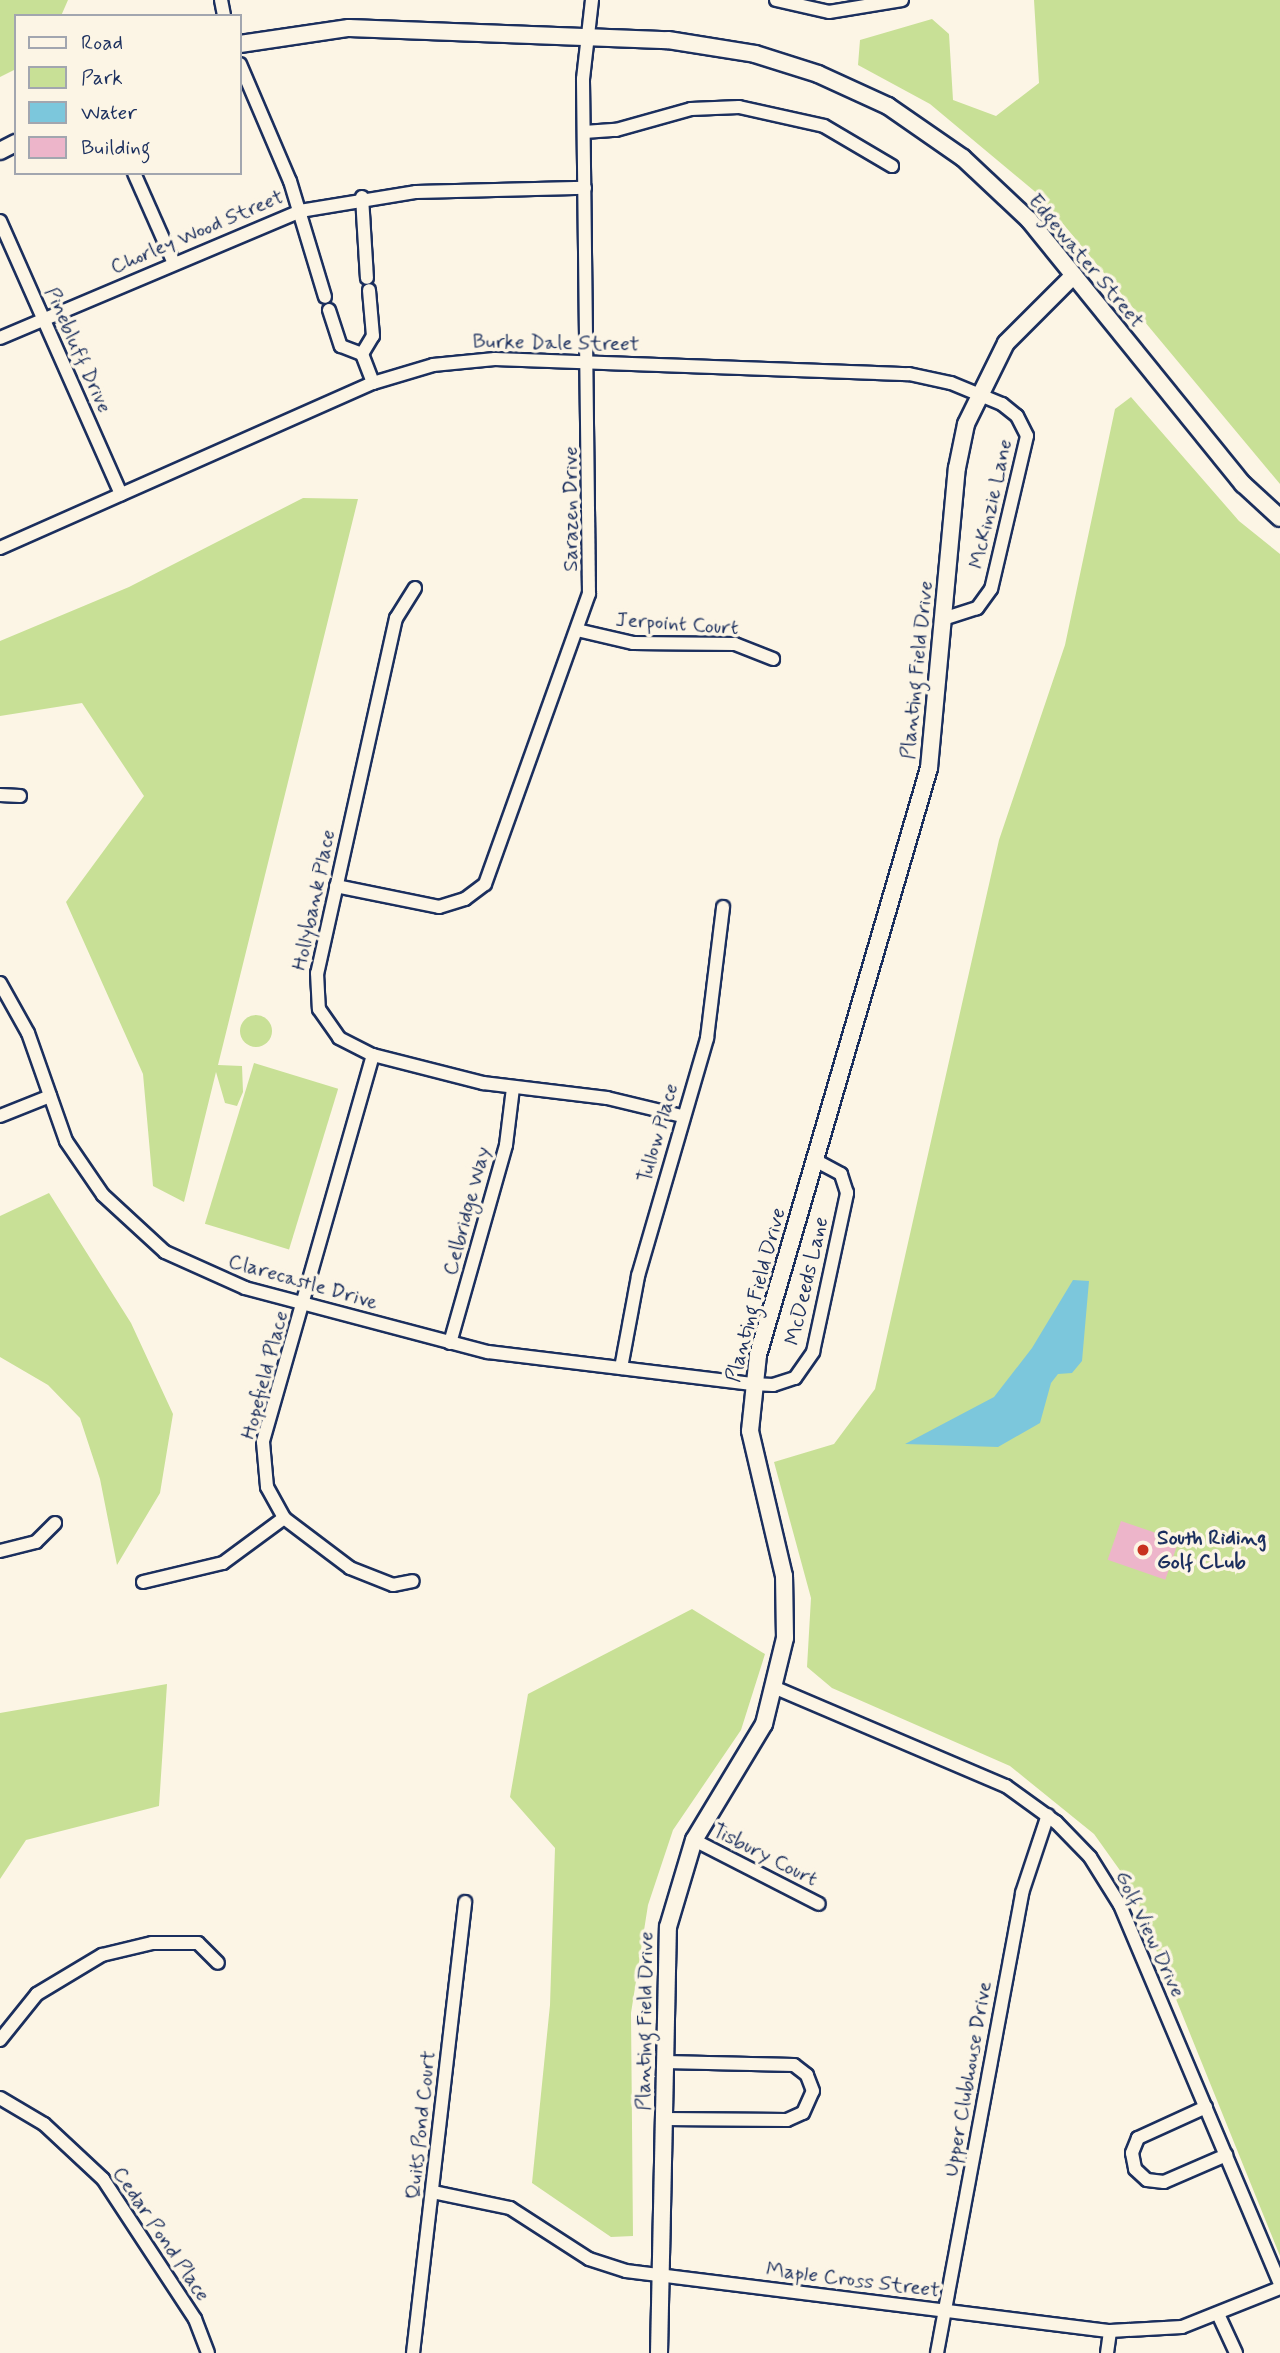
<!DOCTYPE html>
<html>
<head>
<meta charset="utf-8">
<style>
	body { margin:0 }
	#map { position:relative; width:1280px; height:2353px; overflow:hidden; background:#fcf5e5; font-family:Mynerve,sans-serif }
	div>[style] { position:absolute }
	.green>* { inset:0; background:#c8e096; transform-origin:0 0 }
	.round { border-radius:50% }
	.water>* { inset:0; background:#7cc7dc }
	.building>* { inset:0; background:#edb5ca; transform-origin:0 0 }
	.roads { filter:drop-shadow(2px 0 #1b2f5e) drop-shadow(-2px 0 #1b2f5e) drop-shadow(0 2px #1b2f5e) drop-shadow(0 -2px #1b2f5e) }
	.street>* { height:12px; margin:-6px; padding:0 6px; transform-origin:6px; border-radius:6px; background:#fcf5e5 }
	.secondary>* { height:16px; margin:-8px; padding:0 8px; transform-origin:8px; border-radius:8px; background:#fcf5e5 }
	.dots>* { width:19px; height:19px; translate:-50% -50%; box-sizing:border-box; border:4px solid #fcf5e5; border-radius:50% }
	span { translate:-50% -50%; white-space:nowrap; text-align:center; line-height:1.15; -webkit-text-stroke:7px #fcf5e5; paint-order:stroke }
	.street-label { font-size:21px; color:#1b2f5e }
	.poi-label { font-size:21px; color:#1b2f5e; font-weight:700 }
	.left { translate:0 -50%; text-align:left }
	.legend { position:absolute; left:14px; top:14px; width:228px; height:161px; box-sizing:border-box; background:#fcf5e5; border:2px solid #a2a6af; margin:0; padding:9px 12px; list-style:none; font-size:21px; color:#1b2f5e }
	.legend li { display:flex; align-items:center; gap:14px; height:35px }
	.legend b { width:35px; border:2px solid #a2a6af }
</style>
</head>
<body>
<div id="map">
	<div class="green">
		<i style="clip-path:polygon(0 0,68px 0,61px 16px,16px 16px,16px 69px,0 77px)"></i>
		<i style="clip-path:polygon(1034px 0,1280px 0,1280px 484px,1039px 195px,930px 104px,858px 65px,860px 40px,932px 19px,949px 34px,953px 100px,996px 116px,1039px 83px)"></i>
		<i style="clip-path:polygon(1131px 397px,1239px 521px,1280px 554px,1280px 2256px,1129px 1883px,1094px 1834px,1010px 1766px,832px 1688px,807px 1667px,811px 1598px,774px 1462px,834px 1444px,875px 1389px,999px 840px,1065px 645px,1115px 409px)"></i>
		<i style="clip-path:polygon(303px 498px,358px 499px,218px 1065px,242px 1066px,243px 1092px,237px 1106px,225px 1103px,216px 1072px,184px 1202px,153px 1186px,143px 1074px,66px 902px,144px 796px,82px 703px,0 716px,0 641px,129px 587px)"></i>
		<i class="round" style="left:240px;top:1015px;width:32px;height:32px"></i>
		<i style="left:254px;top:1063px;width:88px;height:168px;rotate:17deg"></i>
		<i style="clip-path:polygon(49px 1193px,131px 1323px,173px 1414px,160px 1493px,117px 1565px,100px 1479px,80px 1418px,48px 1385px,0 1357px,0 1216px)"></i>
		<i style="clip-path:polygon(692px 1609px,765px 1654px,741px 1730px,673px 1830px,648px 1905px,631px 2013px,633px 2236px,611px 2237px,532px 2183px,550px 2005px,555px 1848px,510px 1797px,528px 1694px)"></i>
		<i style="clip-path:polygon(167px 1684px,159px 1806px,26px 1840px,0 1879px,0 1713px)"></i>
	</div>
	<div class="water">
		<i style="clip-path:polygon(1073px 1280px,1089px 1281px,1082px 1361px,1072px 1373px,1058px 1374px,1051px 1383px,1040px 1423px,998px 1447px,905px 1444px,994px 1397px,1032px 1348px)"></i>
	</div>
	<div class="building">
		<i style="left:1121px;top:1521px;width:61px;height:41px;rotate:19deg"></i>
	</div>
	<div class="roads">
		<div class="street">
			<i style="left:221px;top:0;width:16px;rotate:79deg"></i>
			<i style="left:776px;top:0;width:54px;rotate:12.8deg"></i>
			<i style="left:829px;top:12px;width:74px;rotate:-9.3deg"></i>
			<i style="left:240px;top:64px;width:127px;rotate:66.9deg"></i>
			<i style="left:290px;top:181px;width:121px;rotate:73.2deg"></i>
			<i style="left:584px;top:132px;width:32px;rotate:-4deg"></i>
			<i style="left:616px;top:130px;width:78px;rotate:-15.6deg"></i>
			<i style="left:691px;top:109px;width:48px;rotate:-2.4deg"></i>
			<i style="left:739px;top:107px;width:87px;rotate:12.6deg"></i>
			<i style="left:824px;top:126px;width:79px;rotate:30.5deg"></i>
			<i style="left:134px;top:173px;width:96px;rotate:66.1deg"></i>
			<i style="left:362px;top:197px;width:81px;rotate:86.5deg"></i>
			<i style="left:0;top:221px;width:299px;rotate:66.1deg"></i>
			<i style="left:329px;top:310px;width:38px;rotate:72deg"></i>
			<i style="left:341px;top:346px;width:22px;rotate:21deg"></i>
			<i style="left:362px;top:354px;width:21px;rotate:-59deg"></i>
			<i style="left:373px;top:336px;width:46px;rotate:-95deg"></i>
			<i style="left:0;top:338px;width:326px;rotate:-22.9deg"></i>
			<i style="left:300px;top:211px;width:118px;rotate:-9.3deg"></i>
			<i style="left:416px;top:192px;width:169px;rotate:-1.4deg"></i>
			<i style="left:362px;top:354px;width:31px;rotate:69deg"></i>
			<i style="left:0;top:548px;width:408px;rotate:-23.9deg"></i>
			<i style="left:373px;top:383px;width:63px;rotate:-16.7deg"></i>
			<i style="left:433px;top:365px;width:62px;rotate:-5.5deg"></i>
			<i style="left:495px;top:359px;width:414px;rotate:2.1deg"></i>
			<i style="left:909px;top:374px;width:43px;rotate:12.1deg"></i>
			<i style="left:951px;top:383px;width:55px;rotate:22.4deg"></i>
			<i style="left:1002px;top:404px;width:19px;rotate:39deg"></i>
			<i style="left:1017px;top:416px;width:22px;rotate:63deg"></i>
			<i style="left:1027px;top:436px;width:157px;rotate:103.2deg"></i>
			<i style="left:991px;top:589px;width:24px;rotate:126deg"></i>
			<i style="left:977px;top:608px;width:35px;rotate:162deg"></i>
			<i style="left:415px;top:588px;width:36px;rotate:122deg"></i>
			<i style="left:396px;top:618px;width:364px;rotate:102.5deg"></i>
			<i style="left:317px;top:973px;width:36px;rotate:87deg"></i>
			<i style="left:319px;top:1009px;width:35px;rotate:55deg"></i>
			<i style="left:339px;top:1038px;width:38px;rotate:27deg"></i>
			<i style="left:373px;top:1055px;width:114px;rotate:14.3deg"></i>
			<i style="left:483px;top:1083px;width:125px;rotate:6.9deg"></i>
			<i style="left:607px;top:1098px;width:77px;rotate:13.5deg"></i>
			<i style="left:577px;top:630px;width:57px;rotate:13.1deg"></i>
			<i style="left:633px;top:643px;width:102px;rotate:0.6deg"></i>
			<i style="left:735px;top:644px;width:41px;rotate:21.5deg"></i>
			<i style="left:0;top:795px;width:20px;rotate:3deg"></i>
			<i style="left:336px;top:886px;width:105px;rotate:11.5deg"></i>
			<i style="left:439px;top:907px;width:27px;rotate:-17deg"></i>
			<i style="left:465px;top:899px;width:25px;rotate:-37deg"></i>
			<i style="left:485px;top:884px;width:308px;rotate:-70.3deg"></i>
			<i style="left:589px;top:594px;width:515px;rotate:-90.67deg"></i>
			<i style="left:583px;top:79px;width:80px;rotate:-83.5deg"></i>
			<i style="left:0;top:983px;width:57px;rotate:60.8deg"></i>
			<i style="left:28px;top:1033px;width:114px;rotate:70.6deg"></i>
			<i style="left:66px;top:1141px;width:65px;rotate:55.6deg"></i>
			<i style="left:103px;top:1195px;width:84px;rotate:42.6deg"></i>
			<i style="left:165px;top:1252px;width:88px;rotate:24.2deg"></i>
			<i style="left:245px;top:1288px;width:251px;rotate:14.8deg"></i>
			<i style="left:488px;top:1352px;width:266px;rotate:6.9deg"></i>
			<i style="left:752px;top:1384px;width:21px;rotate:3deg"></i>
			<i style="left:773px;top:1385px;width:23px;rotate:-18deg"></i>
			<i style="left:795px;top:1378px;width:32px;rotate:-55deg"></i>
			<i style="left:813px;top:1352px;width:163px;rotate:-77.9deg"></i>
			<i style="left:847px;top:1193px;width:20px;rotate:-108deg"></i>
			<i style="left:841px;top:1174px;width:30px;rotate:-152deg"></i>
			<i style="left:373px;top:1055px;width:402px;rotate:105.9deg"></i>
			<i style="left:263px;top:1442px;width:45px;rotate:84.9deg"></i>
			<i style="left:267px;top:1487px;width:35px;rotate:61deg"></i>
			<i style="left:284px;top:1518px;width:83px;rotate:37.1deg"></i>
			<i style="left:350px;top:1568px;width:46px;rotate:21.6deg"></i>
			<i style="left:393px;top:1585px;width:20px;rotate:-11deg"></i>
			<i style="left:0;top:1116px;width:54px;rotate:-21.8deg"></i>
			<i style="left:450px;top:1343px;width:206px;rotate:-74.2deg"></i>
			<i style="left:506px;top:1145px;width:57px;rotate:-83deg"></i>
			<i style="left:621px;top:1368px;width:94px;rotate:-79.5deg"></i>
			<i style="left:638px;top:1276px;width:248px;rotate:-73.8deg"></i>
			<i style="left:707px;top:1038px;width:132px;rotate:-83deg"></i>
			<i style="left:0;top:1551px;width:37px;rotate:-14deg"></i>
			<i style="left:36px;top:1542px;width:27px;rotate:-45deg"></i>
			<i style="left:143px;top:1582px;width:82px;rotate:-13.4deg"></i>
			<i style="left:223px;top:1563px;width:76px;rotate:-36.4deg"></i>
			<i style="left:776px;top:1688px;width:250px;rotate:23.1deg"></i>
			<i style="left:1006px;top:1786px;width:62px;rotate:35.8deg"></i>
			<i style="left:1056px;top:1822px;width:49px;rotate:45.8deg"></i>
			<i style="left:1090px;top:1857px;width:57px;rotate:58deg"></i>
			<i style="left:1120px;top:1905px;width:410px;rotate:67.1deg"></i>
			<i style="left:694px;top:1840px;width:140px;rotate:27.1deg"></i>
			<i style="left:0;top:2040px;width:59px;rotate:-51.2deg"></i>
			<i style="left:37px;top:1994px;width:76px;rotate:-31deg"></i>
			<i style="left:102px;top:1955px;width:51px;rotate:-13.5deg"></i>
			<i style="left:152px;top:1943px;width:46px"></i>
			<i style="left:198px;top:1943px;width:28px;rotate:45deg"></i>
			<i style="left:0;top:2098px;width:51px;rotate:30.6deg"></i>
			<i style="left:44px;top:2124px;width:81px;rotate:43deg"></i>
			<i style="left:103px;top:2179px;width:168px;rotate:56.7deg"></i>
			<i style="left:195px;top:2319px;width:36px;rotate:69deg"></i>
			<i style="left:1206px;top:2107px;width:75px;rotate:155.5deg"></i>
			<i style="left:1138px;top:2138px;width:16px;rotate:112deg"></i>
			<i style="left:1132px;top:2153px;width:16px;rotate:79deg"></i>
			<i style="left:1135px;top:2169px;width:16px;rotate:43deg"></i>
			<i style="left:1147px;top:2180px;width:17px;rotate:7deg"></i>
			<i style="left:1164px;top:2182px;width:68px;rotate:-23.5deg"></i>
			<i style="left:664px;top:2119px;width:123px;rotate:0.5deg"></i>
			<i style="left:787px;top:2120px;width:17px;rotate:-24deg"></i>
			<i style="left:803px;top:2113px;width:24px;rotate:-66deg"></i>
			<i style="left:813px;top:2091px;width:17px;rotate:-111deg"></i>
			<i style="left:807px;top:2075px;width:16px;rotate:-142deg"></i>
			<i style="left:794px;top:2065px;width:129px;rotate:-178.7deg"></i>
			<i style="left:433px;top:2192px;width:79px;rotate:11.7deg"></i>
			<i style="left:510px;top:2208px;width:94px;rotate:32.8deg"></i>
			<i style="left:589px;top:2259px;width:39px;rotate:18deg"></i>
			<i style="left:626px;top:2271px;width:488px;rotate:7.1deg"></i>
			<i style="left:1110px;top:2331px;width:72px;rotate:-3.2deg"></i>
			<i style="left:1182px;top:2327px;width:105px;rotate:-21.7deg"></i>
			<i style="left:1218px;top:2314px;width:43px;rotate:65.2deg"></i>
			<i style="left:413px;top:2353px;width:454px;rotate:-83.4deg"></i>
			<i style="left:937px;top:2353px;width:468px;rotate:-79.5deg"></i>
			<i style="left:1022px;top:1893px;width:82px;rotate:-71.6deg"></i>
			<i style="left:1107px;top:2353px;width:22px;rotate:-82deg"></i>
		</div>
		<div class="secondary">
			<i style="left:240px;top:44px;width:110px;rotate:-8.4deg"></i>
			<i style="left:349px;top:28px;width:319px;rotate:2.2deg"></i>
			<i style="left:668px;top:40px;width:88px;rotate:9.1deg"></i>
			<i style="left:755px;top:54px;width:66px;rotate:17.6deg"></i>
			<i style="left:818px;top:74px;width:77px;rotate:24.6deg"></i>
			<i style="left:888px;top:106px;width:91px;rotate:34.7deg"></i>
			<i style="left:963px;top:158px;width:91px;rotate:43.2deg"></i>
			<i style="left:1029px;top:220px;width:340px;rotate:51deg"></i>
			<i style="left:1243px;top:484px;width:50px;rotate:42.6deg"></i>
			<i style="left:0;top:151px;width:18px;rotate:-27deg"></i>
			<i style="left:659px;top:2353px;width:426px;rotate:-88.8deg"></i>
			<i style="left:668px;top:1927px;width:91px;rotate:-73.4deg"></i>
			<i style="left:694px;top:1840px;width:135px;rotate:-58.9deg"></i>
			<i style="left:764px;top:1724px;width:89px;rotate:-76.3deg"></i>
			<i style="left:785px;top:1638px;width:62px;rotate:-90.9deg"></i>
			<i style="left:784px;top:1576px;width:149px;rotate:-103.2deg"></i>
			<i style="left:750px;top:1431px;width:76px;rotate:-84deg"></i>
			<i style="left:758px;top:1355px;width:611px;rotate:-73.76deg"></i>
			<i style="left:929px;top:768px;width:301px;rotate:-84.7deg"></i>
			<i style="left:957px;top:468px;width:45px;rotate:-78.4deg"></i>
			<i style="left:966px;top:424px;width:90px;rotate:-63.7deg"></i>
			<i style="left:1006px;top:343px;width:96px;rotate:-45deg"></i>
		</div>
	</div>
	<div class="dots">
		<i style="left:1143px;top:1550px;background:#c8321e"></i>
	</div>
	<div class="street-label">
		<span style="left:197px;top:232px;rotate:-23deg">Chorley Wood Street</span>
		<span style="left:1086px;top:261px;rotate:50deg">Edgewater Street</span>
		<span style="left:556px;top:343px;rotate:1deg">Burke Dale Street</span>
		<span style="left:78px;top:350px;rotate:66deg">Pinebluff Drive</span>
		<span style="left:991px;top:504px;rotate:-77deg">McKinzie Lane</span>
		<span style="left:571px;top:509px;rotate:-90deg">Sarazen Drive</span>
		<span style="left:677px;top:624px;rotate:4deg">Jerpoint Court</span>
		<span style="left:917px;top:670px;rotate:-84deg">Planting Field Drive</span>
		<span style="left:314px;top:900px;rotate:-78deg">Hollybank Place</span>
		<span style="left:658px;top:1133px;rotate:-74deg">Tullow Place</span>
		<span style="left:467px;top:1211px;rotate:-75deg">Celbridge Way</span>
		<span style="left:807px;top:1281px;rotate:-77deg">McDeeds Lane</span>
		<span style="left:303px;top:1282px;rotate:16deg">Clarecastle Drive</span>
		<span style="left:756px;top:1295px;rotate:-75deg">Planting Field Drive</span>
		<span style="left:265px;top:1375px;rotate:-75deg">Hopefield Place</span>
		<span style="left:765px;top:1855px;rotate:27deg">Tisbury Court</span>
		<span style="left:1150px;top:1934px;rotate:65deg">Golf View Drive</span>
		<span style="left:645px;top:2021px;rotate:-89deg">Planting Field Drive</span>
		<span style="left:968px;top:2079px;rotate:-80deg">Upper Clubhouse Drive</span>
		<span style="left:421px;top:2125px;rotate:-84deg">Quits Pond Court</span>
		<span style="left:161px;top:2234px;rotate:56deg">Cedar Pond Place</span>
		<span style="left:853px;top:2280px;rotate:7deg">Maple Cross Street</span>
	</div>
	<div class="poi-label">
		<span class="left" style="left:1157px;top:1550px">South Riding<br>Golf CLub</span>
	</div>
	<ul class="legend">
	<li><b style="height:9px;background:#fcf5e5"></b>Road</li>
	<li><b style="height:19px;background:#c8e096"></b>Park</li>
	<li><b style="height:19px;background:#7cc7dc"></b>Water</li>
	<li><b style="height:19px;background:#edb5ca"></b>Building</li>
	</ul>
</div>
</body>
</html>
